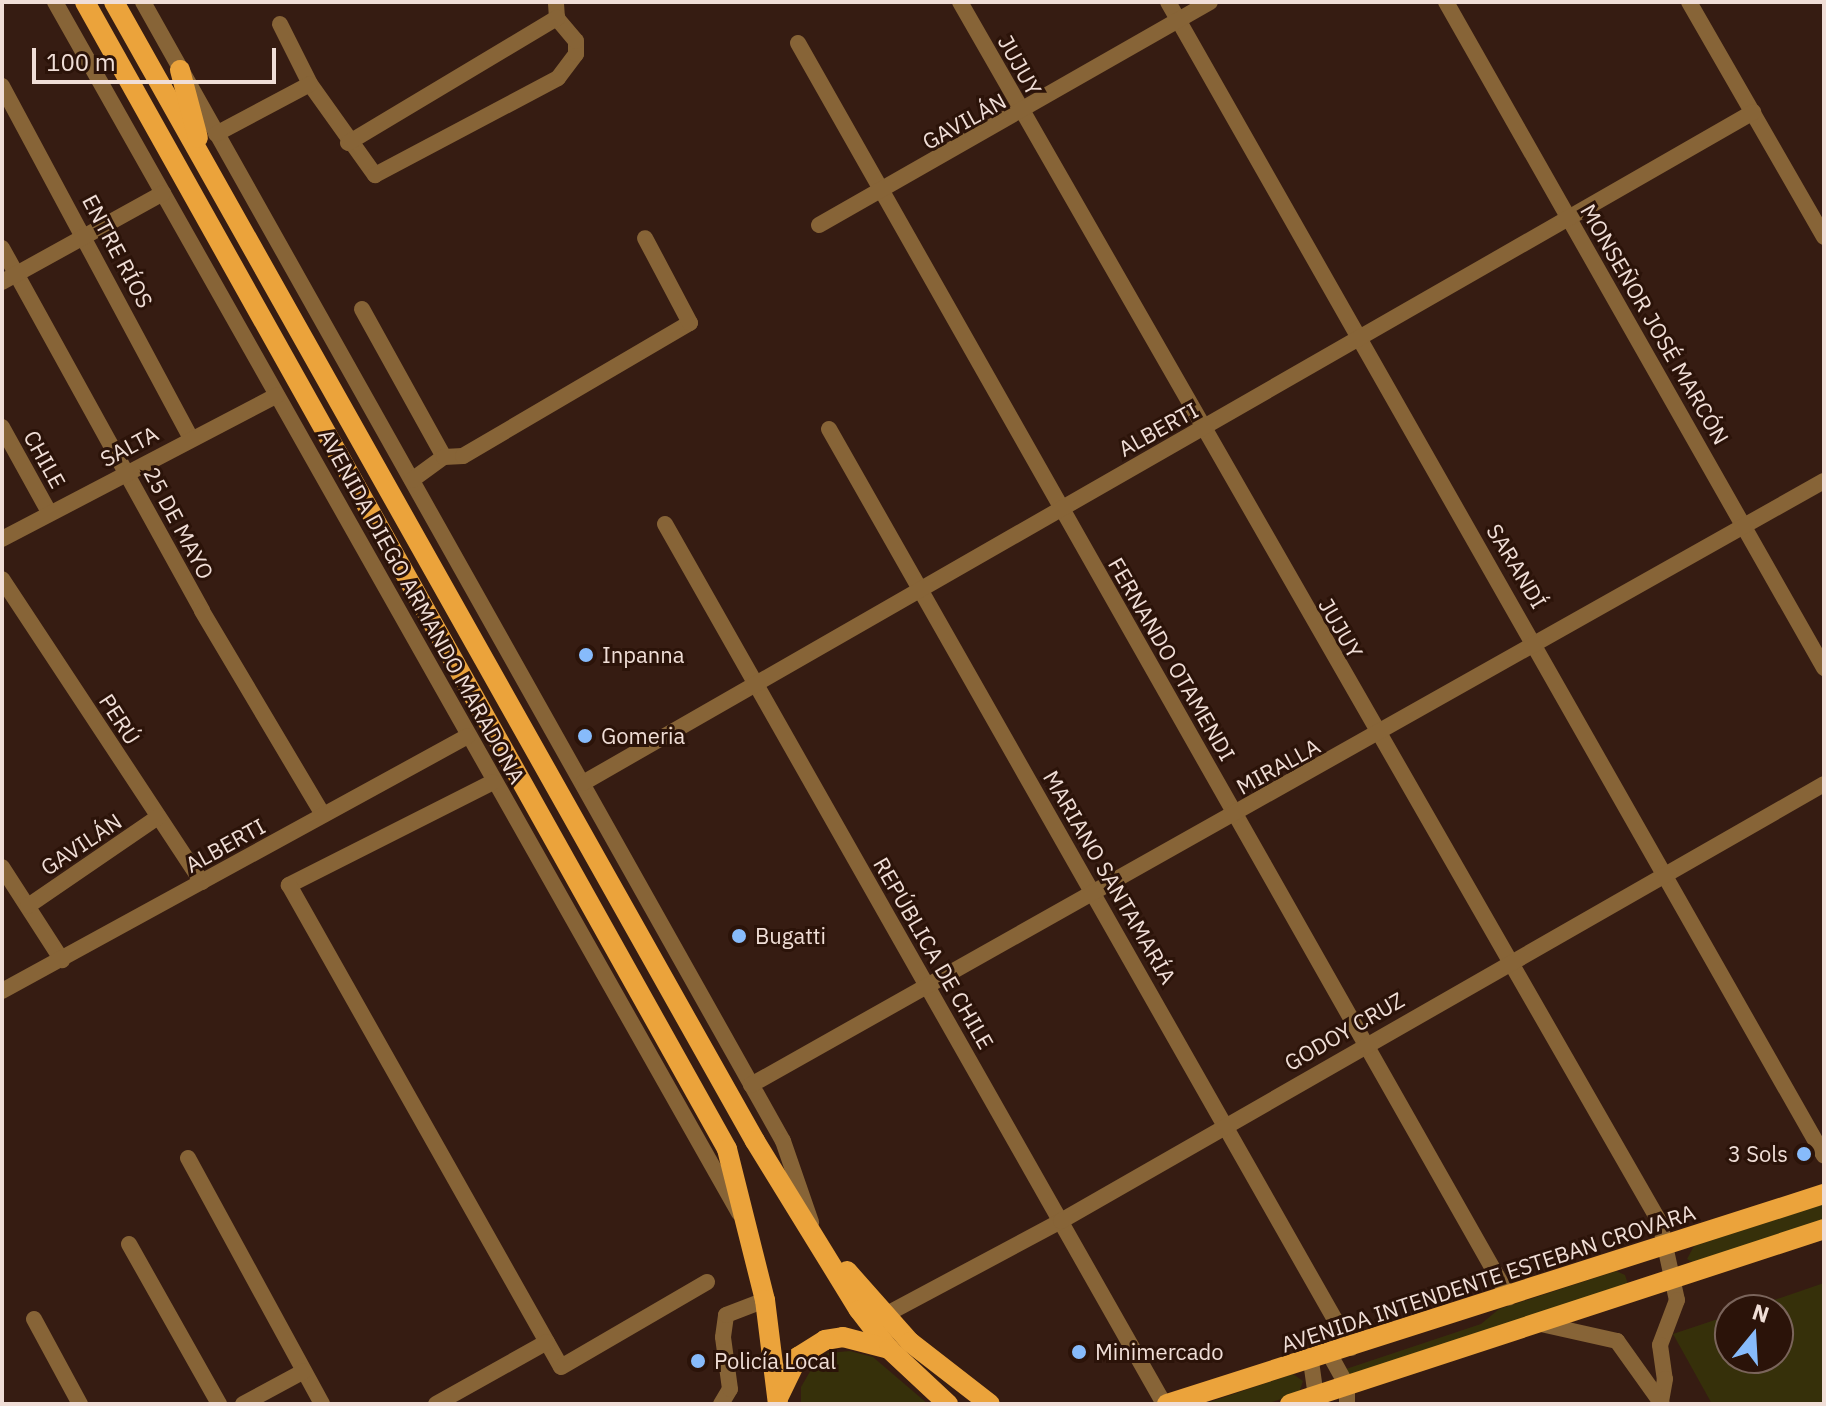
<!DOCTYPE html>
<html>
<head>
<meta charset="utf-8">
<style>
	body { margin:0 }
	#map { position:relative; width:1826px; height:1406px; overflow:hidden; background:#361c12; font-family:"IBM Plex Sans",sans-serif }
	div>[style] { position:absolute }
	.green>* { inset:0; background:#36300a }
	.minor>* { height:16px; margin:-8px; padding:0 8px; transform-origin:8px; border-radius:8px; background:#876437 }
	.major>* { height:20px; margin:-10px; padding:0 10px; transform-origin:10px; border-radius:10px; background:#eba33b }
	.dots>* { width:22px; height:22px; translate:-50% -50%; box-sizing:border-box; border:4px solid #2b1309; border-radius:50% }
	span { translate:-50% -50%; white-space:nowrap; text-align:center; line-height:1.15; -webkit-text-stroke:6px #2b1309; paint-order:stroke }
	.street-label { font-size:22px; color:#f0ded7 }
	.poi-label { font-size:22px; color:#f0ded7 }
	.left { translate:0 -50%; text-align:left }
	.right { translate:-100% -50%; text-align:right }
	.frame { position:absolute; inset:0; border:4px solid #f0ded7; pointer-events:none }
	.north { position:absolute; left:1714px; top:1294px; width:80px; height:80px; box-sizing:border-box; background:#2b1309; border:2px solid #7a645b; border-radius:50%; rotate:18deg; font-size:22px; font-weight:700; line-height:32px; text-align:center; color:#f0ded7 }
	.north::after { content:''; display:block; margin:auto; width:28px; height:36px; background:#87bbfb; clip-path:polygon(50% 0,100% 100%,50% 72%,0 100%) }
	.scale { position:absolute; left:32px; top:48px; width:244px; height:36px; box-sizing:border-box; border:4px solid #f0ded7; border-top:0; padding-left:10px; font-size:24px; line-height:28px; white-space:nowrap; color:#f0ded7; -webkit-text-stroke:6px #2b1309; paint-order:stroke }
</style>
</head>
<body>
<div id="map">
	<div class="green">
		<i style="clip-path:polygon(1824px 1204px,1824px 1224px,1692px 1262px,1687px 1259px,1694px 1246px)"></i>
		<i style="clip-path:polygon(1616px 1271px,1625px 1275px,1628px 1284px,1350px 1375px,1346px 1369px,1481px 1324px,1499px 1309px)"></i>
		<i style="clip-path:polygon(1824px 1283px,1824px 1404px,1712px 1404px,1673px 1334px,1730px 1315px,1730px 1358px,1778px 1358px,1778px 1310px,1745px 1310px)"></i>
		<i style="clip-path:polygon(850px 1351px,873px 1357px,928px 1404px,801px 1404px,801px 1387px,812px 1368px,828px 1353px)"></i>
		<i style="clip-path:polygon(1293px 1374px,1303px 1381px,1299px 1393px,1266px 1404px,1204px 1404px)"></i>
	</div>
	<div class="minor">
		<i style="left:55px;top:2px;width:1391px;rotate:60.54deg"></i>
		<i style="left:143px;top:2px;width:1306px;rotate:60.67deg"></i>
		<i style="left:783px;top:1141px;width:86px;rotate:70.9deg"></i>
		<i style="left:960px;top:2px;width:1407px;rotate:60.17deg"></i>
		<i style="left:1660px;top:1223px;width:79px;rotate:77.6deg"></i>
		<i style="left:1677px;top:1300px;width:48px;rotate:110.7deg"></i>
		<i style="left:1660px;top:1345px;width:34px;rotate:82deg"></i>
		<i style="left:1665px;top:1379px;width:22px;rotate:100deg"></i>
		<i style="left:1168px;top:2px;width:1327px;rotate:60.38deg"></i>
		<i style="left:1446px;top:2px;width:766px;rotate:60.42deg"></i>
		<i style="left:1689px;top:2px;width:271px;rotate:60.1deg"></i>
		<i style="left:280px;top:24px;width:67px;rotate:63.4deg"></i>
		<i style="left:310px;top:84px;width:112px;rotate:54.5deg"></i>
		<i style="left:375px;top:175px;width:207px;rotate:-27.9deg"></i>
		<i style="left:558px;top:78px;width:30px;rotate:-53deg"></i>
		<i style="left:576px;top:54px;width:13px;rotate:-90deg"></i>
		<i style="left:576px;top:41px;width:30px;rotate:-130deg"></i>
		<i style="left:557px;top:18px;width:16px;rotate:-94deg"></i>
		<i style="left:798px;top:43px;width:1442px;rotate:60.45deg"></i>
		<i style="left:2px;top:86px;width:400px;rotate:61.8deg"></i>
		<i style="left:216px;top:134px;width:106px;rotate:-28deg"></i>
		<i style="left:348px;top:143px;width:244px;rotate:-30.9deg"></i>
		<i style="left:819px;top:225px;width:450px;rotate:-29.7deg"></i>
		<i style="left:2px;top:248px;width:414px;rotate:61.1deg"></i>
		<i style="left:202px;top:611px;width:237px;rotate:59.3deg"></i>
		<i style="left:2px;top:282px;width:184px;rotate:-28.9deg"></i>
		<i style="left:362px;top:309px;width:169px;rotate:61deg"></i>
		<i style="left:2px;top:427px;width:97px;rotate:61.1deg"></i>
		<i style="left:829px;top:429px;width:1057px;rotate:60.4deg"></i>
		<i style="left:412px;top:480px;width:39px;rotate:-36deg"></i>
		<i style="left:444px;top:457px;width:19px;rotate:-3deg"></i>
		<i style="left:463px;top:456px;width:263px;rotate:-30.4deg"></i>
		<i style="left:690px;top:323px;width:96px;rotate:-117.9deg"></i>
		<i style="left:665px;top:524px;width:1012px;rotate:60.44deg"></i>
		<i style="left:2px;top:539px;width:310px;rotate:-27.6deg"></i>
		<i style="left:2px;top:579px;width:363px;rotate:56.6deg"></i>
		<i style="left:493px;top:782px;width:229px;rotate:153.2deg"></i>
		<i style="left:289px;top:885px;width:553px;rotate:60.56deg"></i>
		<i style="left:561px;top:1367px;width:169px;rotate:-30.2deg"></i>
		<i style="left:583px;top:783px;width:1349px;rotate:-29.83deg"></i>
		<i style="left:2px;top:867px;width:111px;rotate:57.2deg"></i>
		<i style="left:28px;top:906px;width:158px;rotate:-34.4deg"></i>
		<i style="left:2px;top:991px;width:531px;rotate:-28.69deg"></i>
		<i style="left:751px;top:1085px;width:1231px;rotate:-29.38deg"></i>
		<i style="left:188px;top:1158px;width:280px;rotate:61.4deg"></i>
		<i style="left:129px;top:1244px;width:184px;rotate:60.6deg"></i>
		<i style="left:885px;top:1315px;width:200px;rotate:-28.1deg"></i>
		<i style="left:1061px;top:1221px;width:879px;rotate:-29.8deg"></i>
		<i style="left:34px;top:1319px;width:97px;rotate:61.6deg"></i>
		<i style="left:1541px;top:1324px;width:78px;rotate:12.6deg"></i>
		<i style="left:1617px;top:1341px;width:77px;rotate:54.5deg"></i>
		<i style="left:1330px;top:1355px;width:35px;rotate:61deg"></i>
		<i style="left:1347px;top:1386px;width:18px;rotate:90deg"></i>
		<i style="left:1311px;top:1361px;width:43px;rotate:82.1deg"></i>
		<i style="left:243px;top:1404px;width:69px;rotate:-28.4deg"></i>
		<i style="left:436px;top:1404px;width:127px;rotate:-29.2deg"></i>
		<i style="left:721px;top:1404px;width:17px;rotate:-59deg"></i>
		<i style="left:730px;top:1389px;width:52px;rotate:-97.7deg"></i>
		<i style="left:723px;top:1337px;width:22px;rotate:-82deg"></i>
		<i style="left:726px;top:1315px;width:42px;rotate:-21deg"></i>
	</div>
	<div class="major">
		<i style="left:85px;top:2px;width:1314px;rotate:60.76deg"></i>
		<i style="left:727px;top:1149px;width:156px;rotate:75.9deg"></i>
		<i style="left:765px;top:1300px;width:105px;rotate:82.9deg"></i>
		<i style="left:114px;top:2px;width:1307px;rotate:60.63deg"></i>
		<i style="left:755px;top:1141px;width:198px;rotate:58.4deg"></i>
		<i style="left:859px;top:1310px;width:49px;rotate:52.4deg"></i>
		<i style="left:180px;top:70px;width:70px;rotate:75.2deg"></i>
		<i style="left:847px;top:1271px;width:95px;rotate:48.4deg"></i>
		<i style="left:910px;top:1342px;width:101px;rotate:37.8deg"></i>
		<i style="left:778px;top:1398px;width:46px;rotate:-64deg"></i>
		<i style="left:798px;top:1357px;width:32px;rotate:-32deg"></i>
		<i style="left:825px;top:1340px;width:18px;rotate:-9deg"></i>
		<i style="left:843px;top:1337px;width:48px;rotate:14.6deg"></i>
		<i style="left:889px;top:1349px;width:81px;rotate:43deg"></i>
		<i style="left:1167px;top:1404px;width:690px;rotate:-17.73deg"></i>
		<i style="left:1290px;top:1404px;width:562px;rotate:-18.14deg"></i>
	</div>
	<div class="dots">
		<i style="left:586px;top:655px;background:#87bbfb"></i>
		<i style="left:585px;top:736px;background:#87bbfb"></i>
		<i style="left:739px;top:936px;background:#87bbfb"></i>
		<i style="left:1804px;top:1154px;background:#87bbfb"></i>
		<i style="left:1079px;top:1352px;background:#87bbfb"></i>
		<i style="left:698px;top:1361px;background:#87bbfb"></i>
	</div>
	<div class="street-label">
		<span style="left:1020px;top:65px;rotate:61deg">JUJUY</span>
		<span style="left:964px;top:121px;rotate:-29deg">GAVILÁN</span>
		<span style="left:118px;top:251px;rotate:62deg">ENTRE RÍOS</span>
		<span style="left:1655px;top:324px;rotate:60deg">MONSEÑOR JOSÉ MARCÓN</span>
		<span style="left:1158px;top:429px;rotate:-29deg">ALBERTI</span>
		<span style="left:129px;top:446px;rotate:-28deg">SALTA</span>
		<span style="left:45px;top:459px;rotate:61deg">CHILE</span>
		<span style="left:179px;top:523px;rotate:62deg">25 DE MAYO</span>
		<span style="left:1517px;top:566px;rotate:59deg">SARANDÍ</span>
		<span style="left:422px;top:606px;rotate:61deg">AVENIDA DIEGO ARMANDO MARADONA</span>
		<span style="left:1341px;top:628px;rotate:60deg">JUJUY</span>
		<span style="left:1172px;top:659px;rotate:60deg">FERNANDO OTAMENDI</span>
		<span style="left:120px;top:719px;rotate:57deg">PERÚ</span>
		<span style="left:1278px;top:766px;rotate:-29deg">MIRALLA</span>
		<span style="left:81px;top:844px;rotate:-34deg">GAVILÁN</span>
		<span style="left:225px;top:845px;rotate:-29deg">ALBERTI</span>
		<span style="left:1110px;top:877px;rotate:60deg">MARIANO SANTAMARÍA</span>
		<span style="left:934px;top:953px;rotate:60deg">REPÚBLICA DE CHILE</span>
		<span style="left:1344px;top:1031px;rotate:-30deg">GODOY CRUZ</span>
		<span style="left:1488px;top:1278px;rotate:-18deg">AVENIDA INTENDENTE ESTEBAN CROVARA</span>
	</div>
	<div class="poi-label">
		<span class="left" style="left:602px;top:655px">Inpanna</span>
		<span class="left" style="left:601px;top:736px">Gomeria</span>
		<span class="left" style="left:755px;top:936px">Bugatti</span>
		<span class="right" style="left:1788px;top:1154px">3 Sols</span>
		<span class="left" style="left:1095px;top:1352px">Minimercado</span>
		<span class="left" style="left:714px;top:1361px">Policía Local</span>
	</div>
	<div class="frame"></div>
	<div class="north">N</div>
	<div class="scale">100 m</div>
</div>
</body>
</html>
